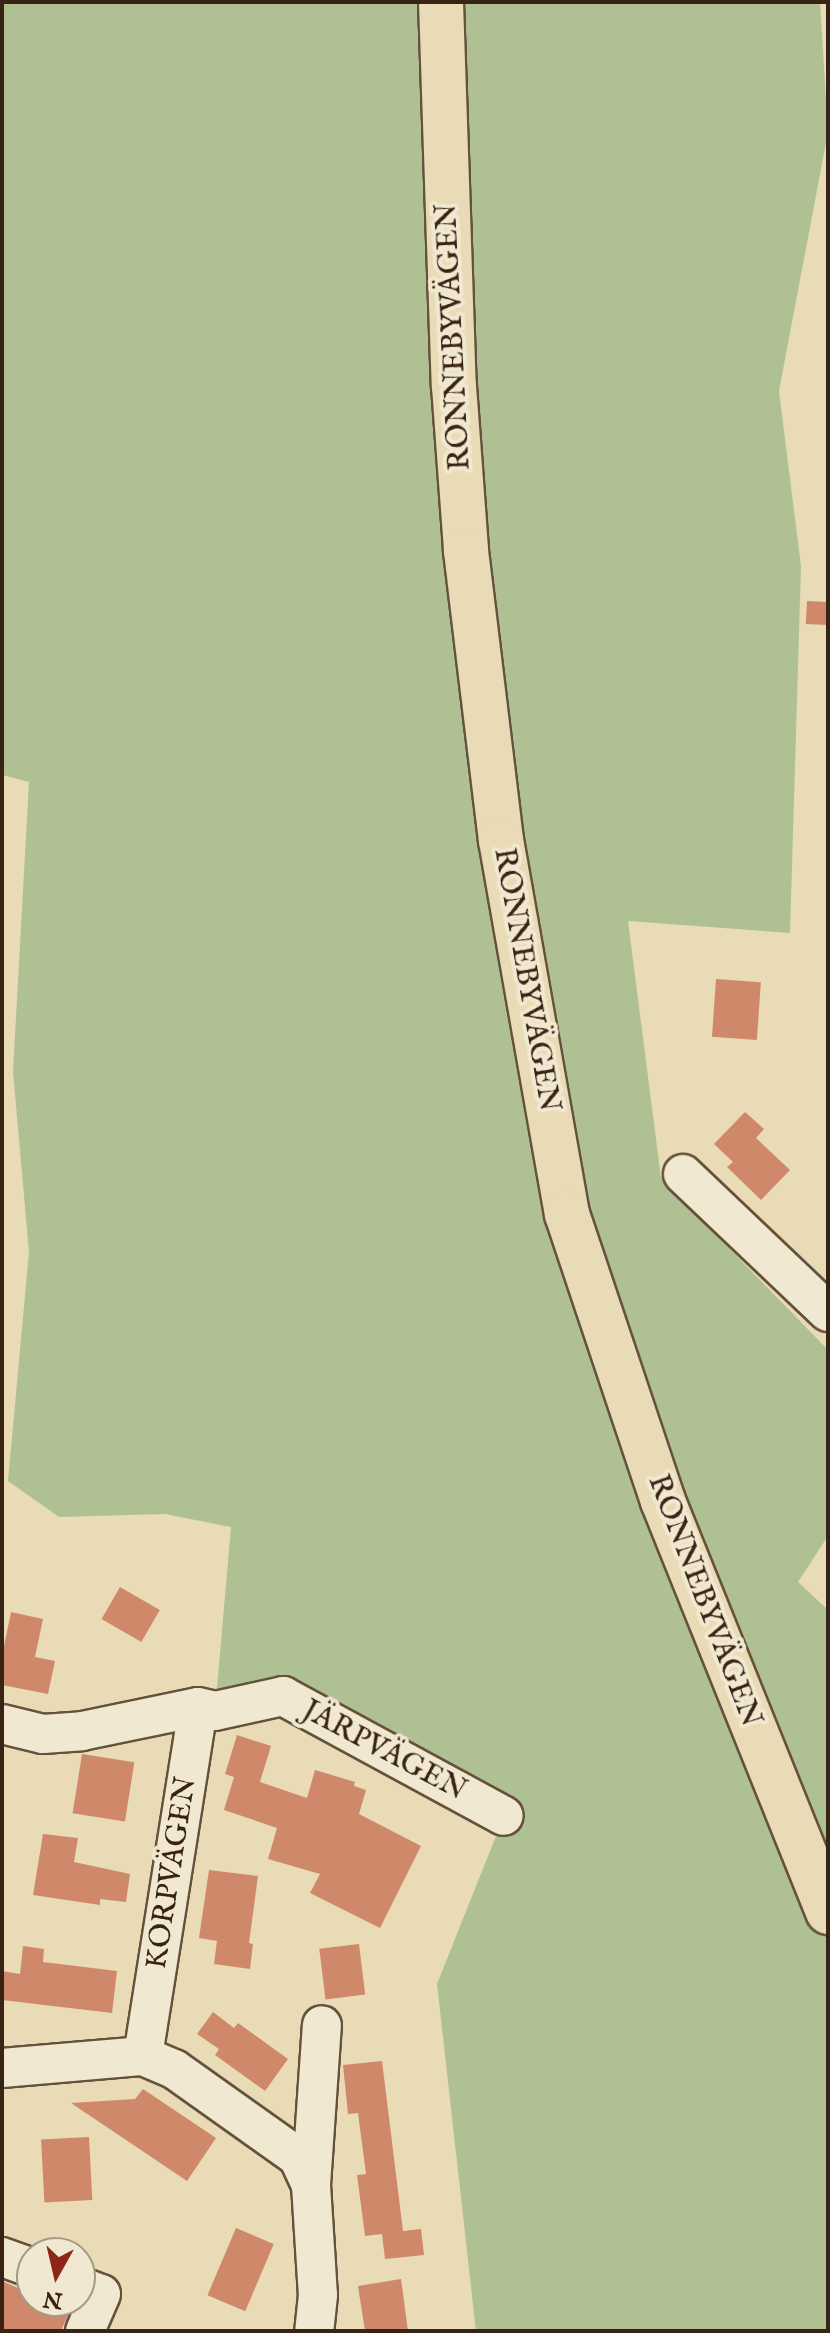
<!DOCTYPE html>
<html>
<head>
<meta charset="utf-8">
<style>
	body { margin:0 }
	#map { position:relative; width:830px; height:2333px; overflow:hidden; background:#e8dbb6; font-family:"IM FELL English",serif }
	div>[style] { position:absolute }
	.green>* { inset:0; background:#afc193 }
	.building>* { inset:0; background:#d0886b; transform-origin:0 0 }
	.roads { filter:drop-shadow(2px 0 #65513c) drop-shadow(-2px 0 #65513c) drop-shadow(0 2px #65513c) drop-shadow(0 -2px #65513c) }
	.minor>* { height:38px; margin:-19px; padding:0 19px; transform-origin:19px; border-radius:19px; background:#f0e8d0 }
	.major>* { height:44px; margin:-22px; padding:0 22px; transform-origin:22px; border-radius:22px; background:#e8dbb6 }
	span { translate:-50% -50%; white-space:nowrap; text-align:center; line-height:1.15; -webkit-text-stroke:8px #f0e8d0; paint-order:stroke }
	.street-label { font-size:30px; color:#392314 }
	.frame { position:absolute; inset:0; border:4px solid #392314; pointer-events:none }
	.north { position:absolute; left:16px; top:2237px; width:80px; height:80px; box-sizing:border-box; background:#f0e8d0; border:2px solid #a79985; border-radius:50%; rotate:188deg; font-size:22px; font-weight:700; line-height:32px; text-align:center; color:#392314 }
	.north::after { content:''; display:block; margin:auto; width:28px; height:36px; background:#8f2418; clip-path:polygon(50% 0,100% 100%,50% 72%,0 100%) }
</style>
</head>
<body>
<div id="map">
	<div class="green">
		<i style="clip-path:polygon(2px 2px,820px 2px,828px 132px,779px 391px,801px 566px,790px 933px,628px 921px,661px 1178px,828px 1350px,828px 1536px,798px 1582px,828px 1610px,828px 2331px,476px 2331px,437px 1984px,504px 1816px,283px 1696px,215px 1711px,231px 1527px,165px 1514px,59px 1517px,8px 1481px,29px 1252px,13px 1072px,29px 782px,2px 775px)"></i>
	</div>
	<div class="building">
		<i style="left:807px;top:601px;width:21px;height:23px;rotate:3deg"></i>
		<i style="left:716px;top:979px;width:45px;height:58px;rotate:4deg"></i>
		<i style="clip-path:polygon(745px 1112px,764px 1129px,756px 1138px,790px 1170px,761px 1200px,727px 1167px,733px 1162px,714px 1144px)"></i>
		<i style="left:120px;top:1587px;width:46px;height:37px;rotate:30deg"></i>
		<i style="clip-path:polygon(11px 1612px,43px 1619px,35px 1657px,55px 1661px,48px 1694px,2px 1685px,2px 1656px)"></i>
		<i style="clip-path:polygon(237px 1735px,271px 1746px,260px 1782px,307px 1798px,315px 1770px,355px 1782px,354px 1786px,366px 1790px,359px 1814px,421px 1846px,380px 1928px,310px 1893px,320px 1874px,268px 1859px,277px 1828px,224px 1810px,234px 1777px,225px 1774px)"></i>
		<i style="left:82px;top:1754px;width:53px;height:60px;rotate:9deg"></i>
		<i style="clip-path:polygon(43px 1834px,78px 1838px,74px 1862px,130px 1874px,126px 1902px,100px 1899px,100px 1905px,33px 1895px)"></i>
		<i style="clip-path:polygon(209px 1870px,258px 1876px,249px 1943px,253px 1944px,250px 1969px,214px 1964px,217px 1941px,199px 1938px)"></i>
		<i style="left:359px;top:1944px;width:51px;height:40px;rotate:83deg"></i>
		<i style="clip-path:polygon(23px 1946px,44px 1949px,43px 1962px,117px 1971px,112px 2013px,2px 2000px,2px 1971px,20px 1974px)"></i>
		<i style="clip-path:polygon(213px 2012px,234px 2028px,238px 2023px,288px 2059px,265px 2091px,215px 2055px,219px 2049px,197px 2034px)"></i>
		<i style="clip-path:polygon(382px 2061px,403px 2231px,421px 2229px,424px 2255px,385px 2259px,382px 2234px,365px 2236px,357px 2175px,366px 2174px,358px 2113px,348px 2114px,343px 2065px)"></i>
		<i style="clip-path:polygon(143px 2089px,216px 2138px,187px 2181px,71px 2103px,135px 2099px)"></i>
		<i style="left:89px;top:2137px;width:63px;height:48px;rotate:87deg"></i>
		<i style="left:236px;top:2228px;width:41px;height:73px;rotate:23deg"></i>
		<i style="clip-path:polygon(401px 2279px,408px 2331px,365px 2331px,358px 2286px)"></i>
		<i style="clip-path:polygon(2px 2281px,32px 2294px,32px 2301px,49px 2301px,70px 2310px,61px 2331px,2px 2331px)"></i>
	</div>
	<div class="roads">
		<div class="minor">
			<i style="left:683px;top:1174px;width:200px;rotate:43.6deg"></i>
			<i style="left:2px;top:1724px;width:42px;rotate:13.7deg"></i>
			<i style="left:43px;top:1734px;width:39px;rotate:-4deg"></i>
			<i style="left:82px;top:1731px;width:118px;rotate:-11.7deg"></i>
			<i style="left:143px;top:2056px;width:353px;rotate:-81deg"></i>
			<i style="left:198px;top:1707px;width:17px;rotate:13deg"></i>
			<i style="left:215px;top:1711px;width:70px;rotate:-12.4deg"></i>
			<i style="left:283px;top:1696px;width:251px;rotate:28.5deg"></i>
			<i style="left:2px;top:2068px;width:142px;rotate:-4.9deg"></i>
			<i style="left:143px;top:2056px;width:34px;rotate:23deg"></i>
			<i style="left:174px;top:2069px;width:152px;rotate:35.4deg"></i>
			<i style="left:298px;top:2157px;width:31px;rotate:65deg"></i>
			<i style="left:311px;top:2185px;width:110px;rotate:86.4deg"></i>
			<i style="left:318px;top:2295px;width:36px;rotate:96deg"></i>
			<i style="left:311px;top:2185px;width:160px;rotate:-86.1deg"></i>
			<i style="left:2px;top:2257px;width:32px;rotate:20deg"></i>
			<i style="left:80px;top:2286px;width:22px;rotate:21deg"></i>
			<i style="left:101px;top:2294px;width:40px;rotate:113.4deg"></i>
		</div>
		<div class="major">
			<i style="left:441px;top:2px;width:384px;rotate:88.1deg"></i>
			<i style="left:454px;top:386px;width:165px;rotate:85.8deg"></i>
			<i style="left:466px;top:551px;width:291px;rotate:83.1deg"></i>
			<i style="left:501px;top:840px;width:380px;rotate:80deg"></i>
			<i style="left:567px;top:1214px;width:303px;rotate:71.5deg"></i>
			<i style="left:663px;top:1501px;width:443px;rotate:68.1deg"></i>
		</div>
	</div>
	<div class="street-label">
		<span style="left:454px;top:337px;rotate:-93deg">RONNEBYVÄGEN</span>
		<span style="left:526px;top:980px;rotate:80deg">RONNEBYVÄGEN</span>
		<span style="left:704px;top:1601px;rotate:69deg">RONNEBYVÄGEN</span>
		<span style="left:384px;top:1751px;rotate:28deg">JÄRPVÄGEN</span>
		<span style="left:172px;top:1873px;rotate:-81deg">KORPVÄGEN</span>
	</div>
	<div class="frame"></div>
	<div class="north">N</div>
</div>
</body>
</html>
